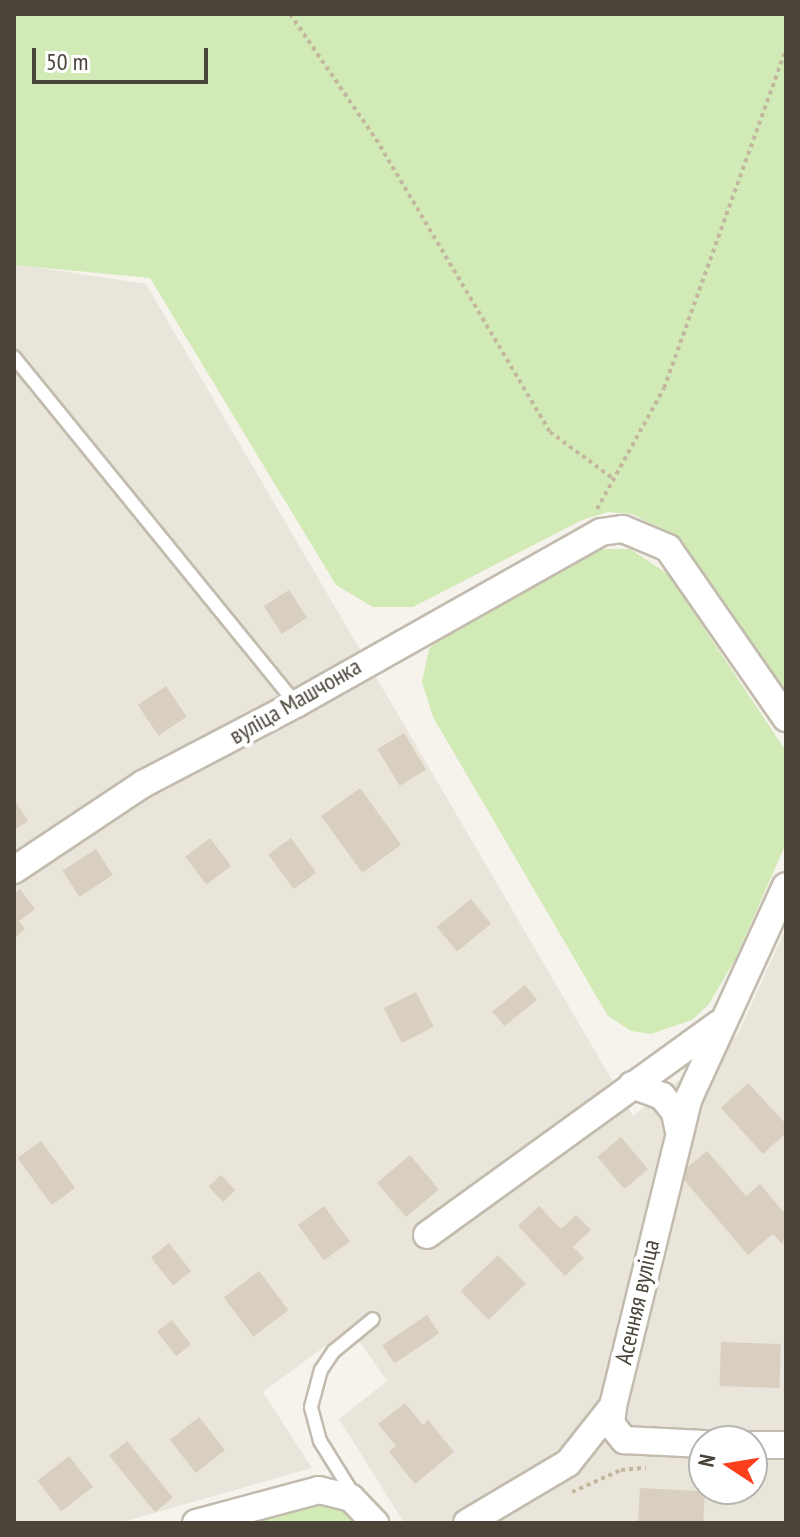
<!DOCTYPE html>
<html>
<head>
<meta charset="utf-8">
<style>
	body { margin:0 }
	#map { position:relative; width:800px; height:1537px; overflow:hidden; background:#f6f3ec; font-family:"PT Sans Narrow",sans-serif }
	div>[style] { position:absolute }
	.residential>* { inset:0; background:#eae5da }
	.green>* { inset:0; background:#d2eab5 }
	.building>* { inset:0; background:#d8cfc1; transform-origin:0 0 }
	.path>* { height:4px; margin-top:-2px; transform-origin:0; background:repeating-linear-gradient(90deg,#c4b79f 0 4px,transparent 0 8px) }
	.roads { filter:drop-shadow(2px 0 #c2bbae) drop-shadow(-2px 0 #c2bbae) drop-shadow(0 2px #c2bbae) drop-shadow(0 -2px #c2bbae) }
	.service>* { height:12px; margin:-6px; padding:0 6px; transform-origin:6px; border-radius:6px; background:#fff }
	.minor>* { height:26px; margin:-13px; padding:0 13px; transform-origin:13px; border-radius:13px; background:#fff }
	span { translate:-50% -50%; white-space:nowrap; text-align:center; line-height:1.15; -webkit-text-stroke:8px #fff; paint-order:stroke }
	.street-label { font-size:24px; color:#4b4439 }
	.frame { position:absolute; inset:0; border:16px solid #4b4439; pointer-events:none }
	.north { position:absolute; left:688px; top:1425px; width:80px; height:80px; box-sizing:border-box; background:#fff; border:2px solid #b7b4b0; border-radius:50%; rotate:282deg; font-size:22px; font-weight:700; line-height:32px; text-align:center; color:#4b4439 }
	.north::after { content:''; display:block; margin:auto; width:28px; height:36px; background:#fc3f1d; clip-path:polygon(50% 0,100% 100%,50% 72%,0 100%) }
	.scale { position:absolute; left:32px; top:48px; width:176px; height:36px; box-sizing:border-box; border:4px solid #4b4439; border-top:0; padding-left:10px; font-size:24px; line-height:28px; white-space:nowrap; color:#4b4439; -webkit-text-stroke:6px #fff; paint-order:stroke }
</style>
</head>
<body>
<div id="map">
	<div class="residential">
		<i style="clip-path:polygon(evenodd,14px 264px,146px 284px,633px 1116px,738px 1034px,786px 928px,786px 1523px,404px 1523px,339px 1419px,387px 1381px,350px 1328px,263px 1392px,312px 1468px,119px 1523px,14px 1523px,14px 264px,704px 1441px,752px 1441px,752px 1489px,704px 1489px,704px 1441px)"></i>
	</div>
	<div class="green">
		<i style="clip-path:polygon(14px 14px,786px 14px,786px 692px,679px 538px,632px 514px,608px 512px,582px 520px,413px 607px,373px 607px,336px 585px,150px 278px,14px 265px)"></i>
		<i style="clip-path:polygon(592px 549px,630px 549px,668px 574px,786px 751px,786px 843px,736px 958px,709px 1004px,692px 1020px,651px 1034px,631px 1031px,608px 1016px,433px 717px,422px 682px,429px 649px,442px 636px)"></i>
		<i style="clip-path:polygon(301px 1503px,336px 1504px,357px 1523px,251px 1523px)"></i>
	</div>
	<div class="building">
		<i style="left:289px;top:590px;width:33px;height:30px;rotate:57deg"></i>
		<i style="left:166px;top:686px;width:37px;height:34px;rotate:56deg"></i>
		<i style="left:404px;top:733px;width:43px;height:31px;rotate:59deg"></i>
		<i style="left:360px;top:788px;width:70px;height:48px;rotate:54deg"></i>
		<i style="clip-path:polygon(14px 799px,28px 821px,14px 830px)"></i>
		<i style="left:210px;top:838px;width:35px;height:31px;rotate:53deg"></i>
		<i style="left:291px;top:838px;width:43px;height:28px;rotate:54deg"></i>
		<i style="left:96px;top:849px;width:31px;height:40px;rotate:57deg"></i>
		<i style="clip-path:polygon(20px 889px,35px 909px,19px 921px,25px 929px,15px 938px,14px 894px)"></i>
		<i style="left:471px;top:899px;width:32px;height:44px;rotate:51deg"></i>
		<i style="left:525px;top:985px;width:19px;height:42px;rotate:51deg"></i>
		<i style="left:416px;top:992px;width:39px;height:36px;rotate:63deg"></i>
		<i style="clip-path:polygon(748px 1083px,786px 1124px,786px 1133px,763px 1154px,721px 1108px)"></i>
		<i style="left:621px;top:1137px;width:42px;height:31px;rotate:50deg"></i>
		<i style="left:41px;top:1141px;width:58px;height:29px;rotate:54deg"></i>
		<i style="clip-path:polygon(707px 1151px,746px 1196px,760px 1184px,786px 1215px,783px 1245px,773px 1234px,748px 1255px,679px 1174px)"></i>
		<i style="left:410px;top:1155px;width:45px;height:43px;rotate:50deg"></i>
		<i style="left:221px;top:1175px;width:21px;height:17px;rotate:47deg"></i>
		<i style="left:324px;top:1206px;width:44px;height:32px;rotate:54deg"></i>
		<i style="clip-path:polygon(539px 1206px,561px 1229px,576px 1215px,591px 1230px,573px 1247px,584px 1258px,565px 1276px,518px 1226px)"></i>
		<i style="left:169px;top:1243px;width:36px;height:23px;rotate:52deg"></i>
		<i style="left:498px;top:1255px;width:40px;height:52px;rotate:46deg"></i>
		<i style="left:259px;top:1271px;width:49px;height:44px;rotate:53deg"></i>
		<i style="left:427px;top:1315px;width:22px;height:54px;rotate:56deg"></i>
		<i style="left:172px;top:1320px;width:31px;height:19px;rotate:52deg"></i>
		<i style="left:721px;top:1342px;width:60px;height:44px;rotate:2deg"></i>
		<i style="clip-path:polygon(405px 1403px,423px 1425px,428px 1420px,454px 1452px,415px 1484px,389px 1452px,396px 1446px,378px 1424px)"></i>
		<i style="left:199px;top:1417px;width:42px;height:37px;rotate:52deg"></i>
		<i style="left:127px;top:1441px;width:73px;height:23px;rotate:51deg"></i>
		<i style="left:69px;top:1456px;width:39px;height:40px;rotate:52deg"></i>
		<i style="left:640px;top:1488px;width:65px;height:35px;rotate:3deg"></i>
	</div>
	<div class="path">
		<i style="left:290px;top:14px;width:152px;rotate:55.5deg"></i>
		<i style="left:376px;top:139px;width:341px;rotate:59.3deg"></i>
		<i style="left:550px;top:432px;width:79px;rotate:36.3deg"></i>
		<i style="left:597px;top:509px;width:138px;rotate:-61deg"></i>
		<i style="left:664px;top:388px;width:360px;rotate:-70.2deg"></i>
		<i style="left:572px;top:1492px;width:54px;rotate:-24.2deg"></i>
		<i style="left:621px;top:1470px;width:25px;rotate:-5deg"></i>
	</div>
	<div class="roads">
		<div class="service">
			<i style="left:14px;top:357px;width:447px;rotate:50.9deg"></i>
			<i style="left:355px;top:1497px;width:66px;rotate:-122deg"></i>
			<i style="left:320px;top:1441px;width:35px;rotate:-105deg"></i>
			<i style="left:311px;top:1407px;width:38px;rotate:-75deg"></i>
			<i style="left:321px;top:1370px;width:23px;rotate:-56deg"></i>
			<i style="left:334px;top:1351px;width:50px;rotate:-39.4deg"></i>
		</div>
		<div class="minor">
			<i style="left:14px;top:870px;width:155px;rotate:-33.7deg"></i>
			<i style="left:143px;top:784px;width:173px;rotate:-27.6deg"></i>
			<i style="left:296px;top:704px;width:350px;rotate:-29.4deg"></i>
			<i style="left:601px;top:532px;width:22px;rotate:-8deg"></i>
			<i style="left:623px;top:529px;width:49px;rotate:22.9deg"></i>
			<i style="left:668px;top:548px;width:207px;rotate:55.2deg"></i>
			<i style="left:632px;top:1085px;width:32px;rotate:20deg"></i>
			<i style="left:662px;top:1096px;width:21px;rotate:51deg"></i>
			<i style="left:675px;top:1112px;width:16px;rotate:79deg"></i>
			<i style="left:427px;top:1235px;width:360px;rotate:-35.9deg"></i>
			<i style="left:613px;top:1406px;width:18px;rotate:96deg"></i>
			<i style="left:611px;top:1424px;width:21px;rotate:51deg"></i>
			<i style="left:624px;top:1440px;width:80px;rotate:2.9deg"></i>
			<i style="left:752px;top:1445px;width:34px"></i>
			<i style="left:196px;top:1523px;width:127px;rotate:-15deg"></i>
			<i style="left:319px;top:1490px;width:33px;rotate:14deg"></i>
			<i style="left:351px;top:1498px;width:35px;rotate:46deg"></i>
			<i style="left:467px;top:1523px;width:117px;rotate:-30.7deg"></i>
			<i style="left:568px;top:1463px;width:73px;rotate:-51.7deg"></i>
			<i style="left:613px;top:1406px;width:315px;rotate:-76.2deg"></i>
			<i style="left:688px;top:1100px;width:235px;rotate:-65.4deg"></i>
		</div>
	</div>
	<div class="street-label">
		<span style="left:295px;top:701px;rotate:-30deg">вуліца Машчонка</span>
		<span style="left:637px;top:1302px;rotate:-77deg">Асенняя вуліца</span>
	</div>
	<div class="frame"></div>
	<div class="north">N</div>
	<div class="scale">50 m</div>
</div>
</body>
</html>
